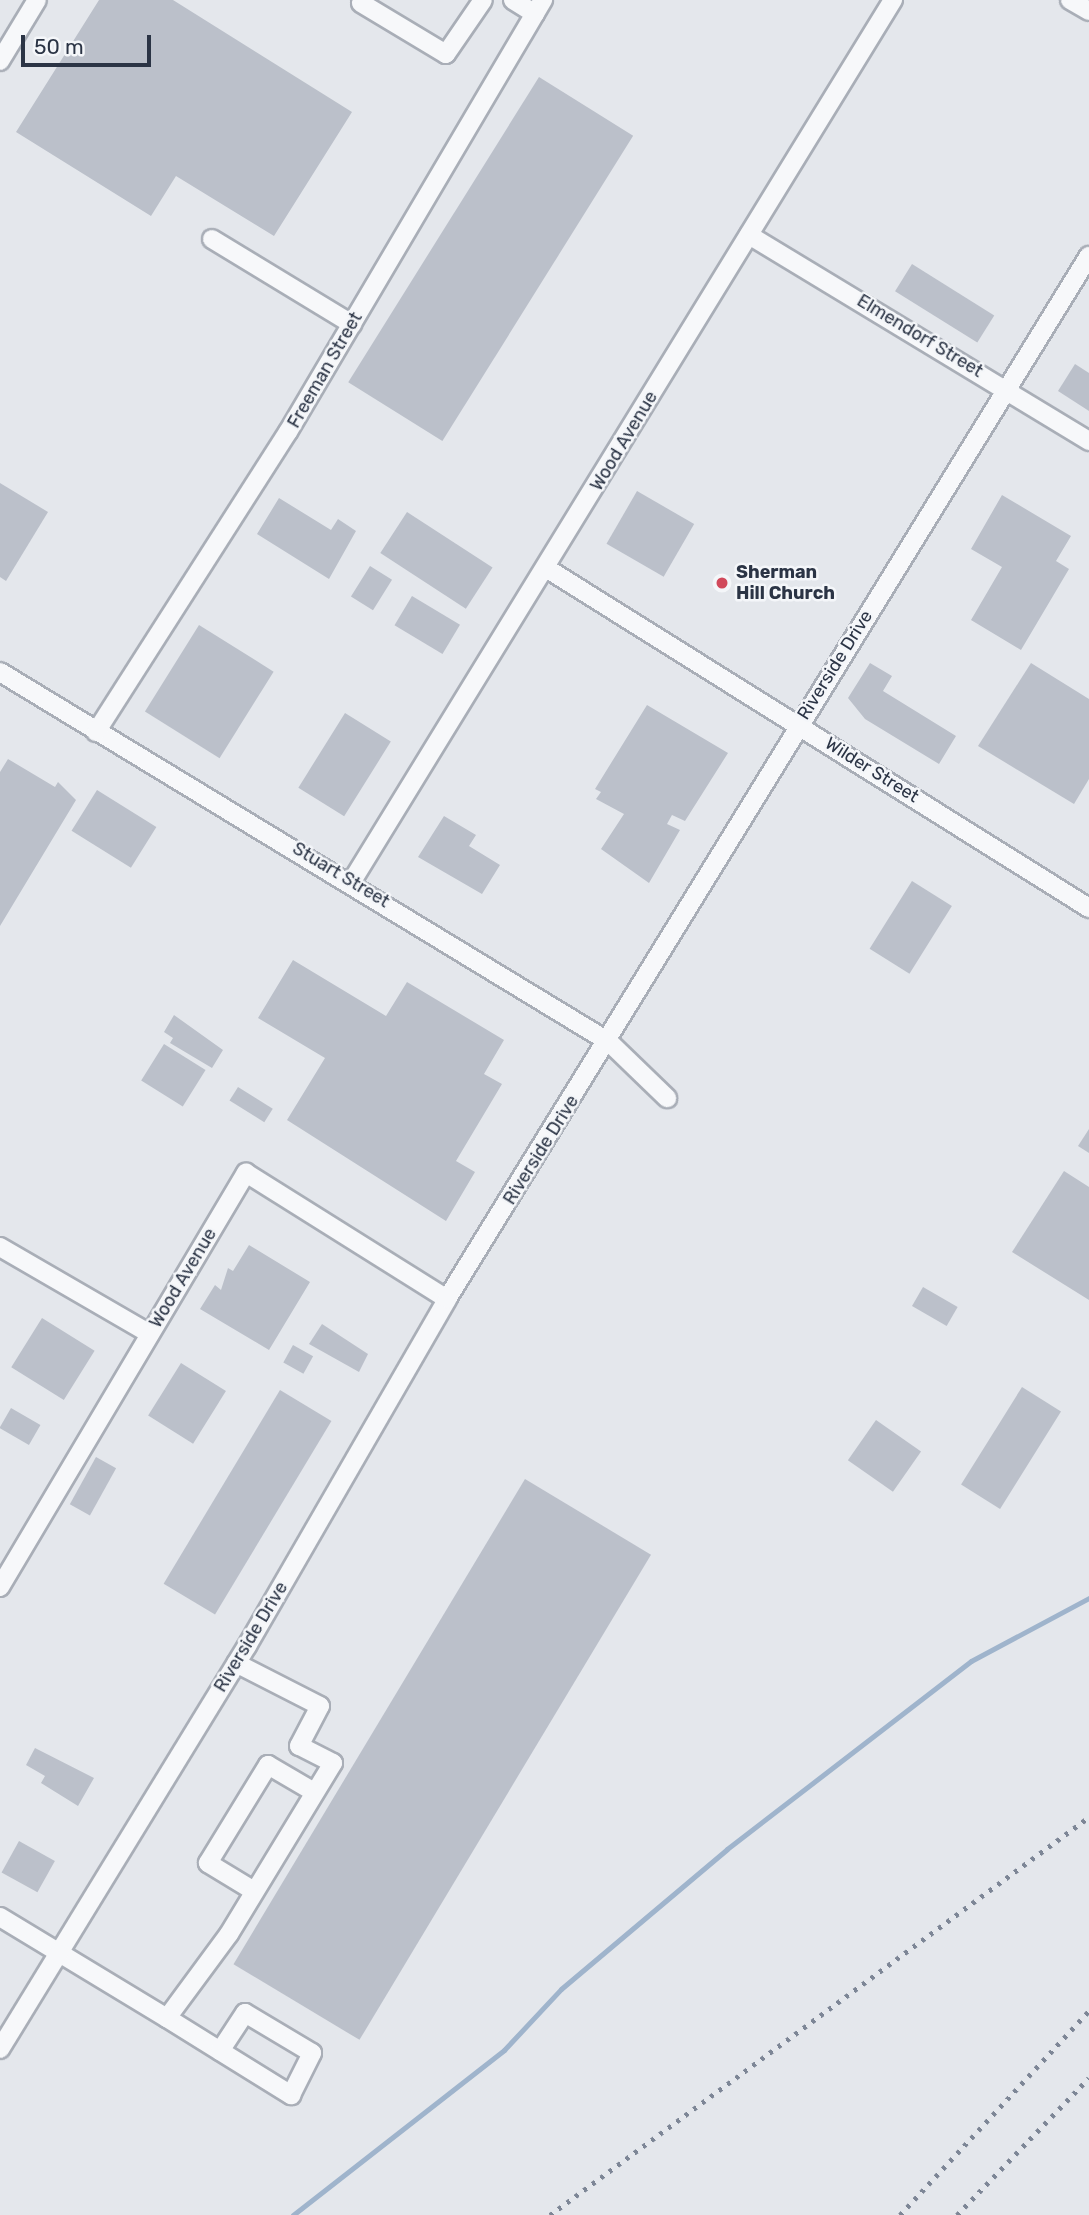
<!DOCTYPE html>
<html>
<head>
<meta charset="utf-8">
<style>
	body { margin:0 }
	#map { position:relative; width:1089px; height:2215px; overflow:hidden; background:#e4e7ec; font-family:Rubik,sans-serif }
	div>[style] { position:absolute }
	.stream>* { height:5px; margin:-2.5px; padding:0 2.5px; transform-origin:2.5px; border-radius:2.5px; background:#9fb4cc }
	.building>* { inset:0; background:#bbc0ca; transform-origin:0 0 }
	.roads { filter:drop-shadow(2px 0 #a9aeb7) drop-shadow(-2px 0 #a9aeb7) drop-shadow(0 2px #a9aeb7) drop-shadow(0 -2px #a9aeb7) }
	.minor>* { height:18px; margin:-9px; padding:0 9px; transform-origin:9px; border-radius:9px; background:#f7f8fa }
	.rail>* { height:5px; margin-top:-2.5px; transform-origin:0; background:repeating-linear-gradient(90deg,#7d8696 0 3.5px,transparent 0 10.5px) }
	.dots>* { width:19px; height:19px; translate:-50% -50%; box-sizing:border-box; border:4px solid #f4f6f9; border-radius:50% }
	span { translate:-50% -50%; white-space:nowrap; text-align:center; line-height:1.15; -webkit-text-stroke:5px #f4f6f9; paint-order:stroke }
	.street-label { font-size:18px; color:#2b3445 }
	.poi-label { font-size:18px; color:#2b3445; font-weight:700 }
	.left { translate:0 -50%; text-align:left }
	.scale { position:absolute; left:21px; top:35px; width:130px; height:32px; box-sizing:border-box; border:4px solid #2b3445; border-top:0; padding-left:9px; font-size:21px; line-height:24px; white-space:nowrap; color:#2b3445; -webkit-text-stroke:5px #f4f6f9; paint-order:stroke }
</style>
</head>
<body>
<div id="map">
	<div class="stream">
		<i style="left:293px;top:2215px;width:268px;rotate:-38deg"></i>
		<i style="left:504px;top:2050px;width:83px;rotate:-46.9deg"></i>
		<i style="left:561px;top:1989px;width:217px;rotate:-40.1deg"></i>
		<i style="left:727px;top:1849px;width:308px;rotate:-37.6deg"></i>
		<i style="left:971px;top:1661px;width:134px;rotate:-28.1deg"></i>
	</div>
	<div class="building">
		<i style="clip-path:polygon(99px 0,173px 0,352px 112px,274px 236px,176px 176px,151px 216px,16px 132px)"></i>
		<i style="left:539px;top:77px;width:111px;height:360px;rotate:32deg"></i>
		<i style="left:912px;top:264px;width:97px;height:32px;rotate:32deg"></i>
		<i style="clip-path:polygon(1075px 364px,1089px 373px,1089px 411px,1058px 391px)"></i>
		<i style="clip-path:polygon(0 483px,48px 512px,6px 581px,0 577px)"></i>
		<i style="left:637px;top:491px;width:66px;height:61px;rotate:30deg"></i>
		<i style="clip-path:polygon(1002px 495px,1071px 536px,1056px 561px,1069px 569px,1021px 650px,971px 620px,1002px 567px,971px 549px)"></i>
		<i style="clip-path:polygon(279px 498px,331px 530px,338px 519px,356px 531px,329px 579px,257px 534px)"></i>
		<i style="left:407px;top:512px;width:102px;height:49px;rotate:33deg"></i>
		<i style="left:370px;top:566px;width:26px;height:36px;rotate:32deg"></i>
		<i style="left:412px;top:596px;width:56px;height:34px;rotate:31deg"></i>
		<i style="left:199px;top:625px;width:88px;height:102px;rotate:32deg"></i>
		<i style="clip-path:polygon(870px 663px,892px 676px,883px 691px,956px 736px,939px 764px,865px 719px,848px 698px)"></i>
		<i style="clip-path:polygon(1031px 663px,1089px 699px,1089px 779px,1074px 804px,978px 746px)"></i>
		<i style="clip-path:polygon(647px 705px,728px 753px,685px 821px,672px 815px,667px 824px,680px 830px,649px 883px,601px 849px,624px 814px,596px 799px,601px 792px,595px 789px)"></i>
		<i style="left:345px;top:713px;width:54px;height:88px;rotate:32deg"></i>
		<i style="clip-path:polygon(8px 759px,55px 787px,58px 782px,76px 800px,0 926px,0 772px)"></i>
		<i style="left:97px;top:790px;width:70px;height:48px;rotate:32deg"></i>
		<i style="clip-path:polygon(444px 816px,476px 835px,469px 846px,500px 865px,482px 894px,418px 857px)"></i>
		<i style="left:912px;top:881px;width:47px;height:80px;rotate:32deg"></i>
		<i style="clip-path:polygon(293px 960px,386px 1016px,407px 982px,504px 1040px,484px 1074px,502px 1084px,456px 1161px,475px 1172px,446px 1221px,287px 1120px,325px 1058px,258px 1018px)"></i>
		<i style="clip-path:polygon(174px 1015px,223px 1050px,212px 1068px,170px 1043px,173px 1038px,164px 1032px)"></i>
		<i style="left:164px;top:1044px;width:49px;height:43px;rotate:32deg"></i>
		<i style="left:238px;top:1087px;width:41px;height:16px;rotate:32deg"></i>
		<i style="clip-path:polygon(1089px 1129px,1089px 1153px,1078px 1146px)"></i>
		<i style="clip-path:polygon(1064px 1171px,1089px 1187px,1089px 1300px,1012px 1252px)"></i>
		<i style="clip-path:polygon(249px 1245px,310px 1282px,269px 1350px,200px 1309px,215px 1285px,221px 1290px,228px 1268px,233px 1271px)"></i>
		<i style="left:923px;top:1287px;width:40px;height:22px;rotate:30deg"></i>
		<i style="left:42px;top:1318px;width:62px;height:58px;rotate:32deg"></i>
		<i style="clip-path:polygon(322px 1324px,368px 1354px,359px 1372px,309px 1344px)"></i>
		<i style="left:293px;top:1345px;width:23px;height:20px;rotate:29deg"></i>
		<i style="left:181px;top:1363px;width:53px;height:62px;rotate:32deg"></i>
		<i style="left:1022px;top:1387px;width:46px;height:115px;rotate:32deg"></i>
		<i style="left:280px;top:1390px;width:60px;height:226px;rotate:31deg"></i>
		<i style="left:11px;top:1408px;width:34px;height:23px;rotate:30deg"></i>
		<i style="left:876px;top:1420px;width:55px;height:49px;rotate:35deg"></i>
		<i style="left:96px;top:1457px;width:23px;height:54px;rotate:29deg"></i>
		<i style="left:525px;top:1479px;width:147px;height:566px;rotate:31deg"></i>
		<i style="clip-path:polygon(35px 1748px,94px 1778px,78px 1806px,41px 1783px,45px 1776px,26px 1765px)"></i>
		<i style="left:19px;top:1841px;width:41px;height:36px;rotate:29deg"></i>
	</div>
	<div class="roads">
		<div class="minor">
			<i style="left:513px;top:0;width:26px;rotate:32deg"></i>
			<i style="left:1070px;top:0;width:22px;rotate:30deg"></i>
			<i style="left:361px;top:3px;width:99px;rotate:31deg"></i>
			<i style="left:446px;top:54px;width:65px;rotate:-55.6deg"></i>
			<i style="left:0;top:61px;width:71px;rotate:-58.8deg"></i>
			<i style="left:749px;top:235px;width:398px;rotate:31.2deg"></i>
			<i style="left:212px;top:239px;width:164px;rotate:31.3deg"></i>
			<i style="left:546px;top:568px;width:641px;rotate:32.05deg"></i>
			<i style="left:0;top:672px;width:713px;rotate:31.28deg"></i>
			<i style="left:609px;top:1042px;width:81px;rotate:44deg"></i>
			<i style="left:96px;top:732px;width:356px;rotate:-57.4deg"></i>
			<i style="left:288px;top:432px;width:502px;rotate:-59.45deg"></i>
			<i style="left:352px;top:881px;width:1034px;rotate:-58.45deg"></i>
			<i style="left:0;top:1247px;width:173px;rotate:30.1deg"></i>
			<i style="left:0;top:1587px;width:482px;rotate:-59.3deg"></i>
			<i style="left:246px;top:1173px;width:237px;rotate:32.1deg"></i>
			<i style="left:254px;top:1891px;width:54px;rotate:-148.7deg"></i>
			<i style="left:208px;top:1863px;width:115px;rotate:-58.5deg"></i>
			<i style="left:268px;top:1765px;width:53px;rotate:30.4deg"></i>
			<i style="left:0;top:1917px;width:195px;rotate:31.2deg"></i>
			<i style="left:167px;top:2018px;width:104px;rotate:-53.6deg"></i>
			<i style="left:229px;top:1934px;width:200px;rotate:-58.7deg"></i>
			<i style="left:333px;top:1763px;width:38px;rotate:-153deg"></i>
			<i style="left:299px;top:1746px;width:45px;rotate:-62.3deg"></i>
			<i style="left:320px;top:1706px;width:94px;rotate:-152.9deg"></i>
			<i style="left:167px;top:2018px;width:62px;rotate:31.9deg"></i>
			<i style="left:220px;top:2051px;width:84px;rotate:31.8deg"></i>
			<i style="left:291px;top:2095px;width:47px;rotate:-63.4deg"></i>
			<i style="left:312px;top:2053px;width:78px;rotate:-149.2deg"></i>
			<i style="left:245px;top:2013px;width:45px;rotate:123.3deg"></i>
			<i style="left:0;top:2049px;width:473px;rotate:-58.5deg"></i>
			<i style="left:247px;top:1646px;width:401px;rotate:-60deg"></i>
			<i style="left:447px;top:1299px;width:1225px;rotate:-58.39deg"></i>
		</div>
	</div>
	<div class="rail">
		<i style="left:550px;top:2215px;width:670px;rotate:-36.44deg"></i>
		<i style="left:900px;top:2215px;width:278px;rotate:-47.2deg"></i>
		<i style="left:957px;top:2215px;width:190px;rotate:-46.1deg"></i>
	</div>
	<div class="dots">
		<i style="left:722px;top:583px;background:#d1495b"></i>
	</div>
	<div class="street-label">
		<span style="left:920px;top:336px;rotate:31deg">Elmendorf Street</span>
		<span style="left:325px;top:370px;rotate:-60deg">Freeman Street</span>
		<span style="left:624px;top:441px;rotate:-59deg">Wood Avenue</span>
		<span style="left:835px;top:665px;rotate:-58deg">Riverside Drive</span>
		<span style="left:872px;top:770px;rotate:32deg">Wilder Street</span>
		<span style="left:341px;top:875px;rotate:31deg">Stuart Street</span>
		<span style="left:541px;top:1150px;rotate:-58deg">Riverside Drive</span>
		<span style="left:183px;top:1278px;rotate:-59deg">Wood Avenue</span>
		<span style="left:251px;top:1637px;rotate:-59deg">Riverside Drive</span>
	</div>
	<div class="poi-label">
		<span class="left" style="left:736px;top:583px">Sherman<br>Hill Church</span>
	</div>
	<div class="scale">50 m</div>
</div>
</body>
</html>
